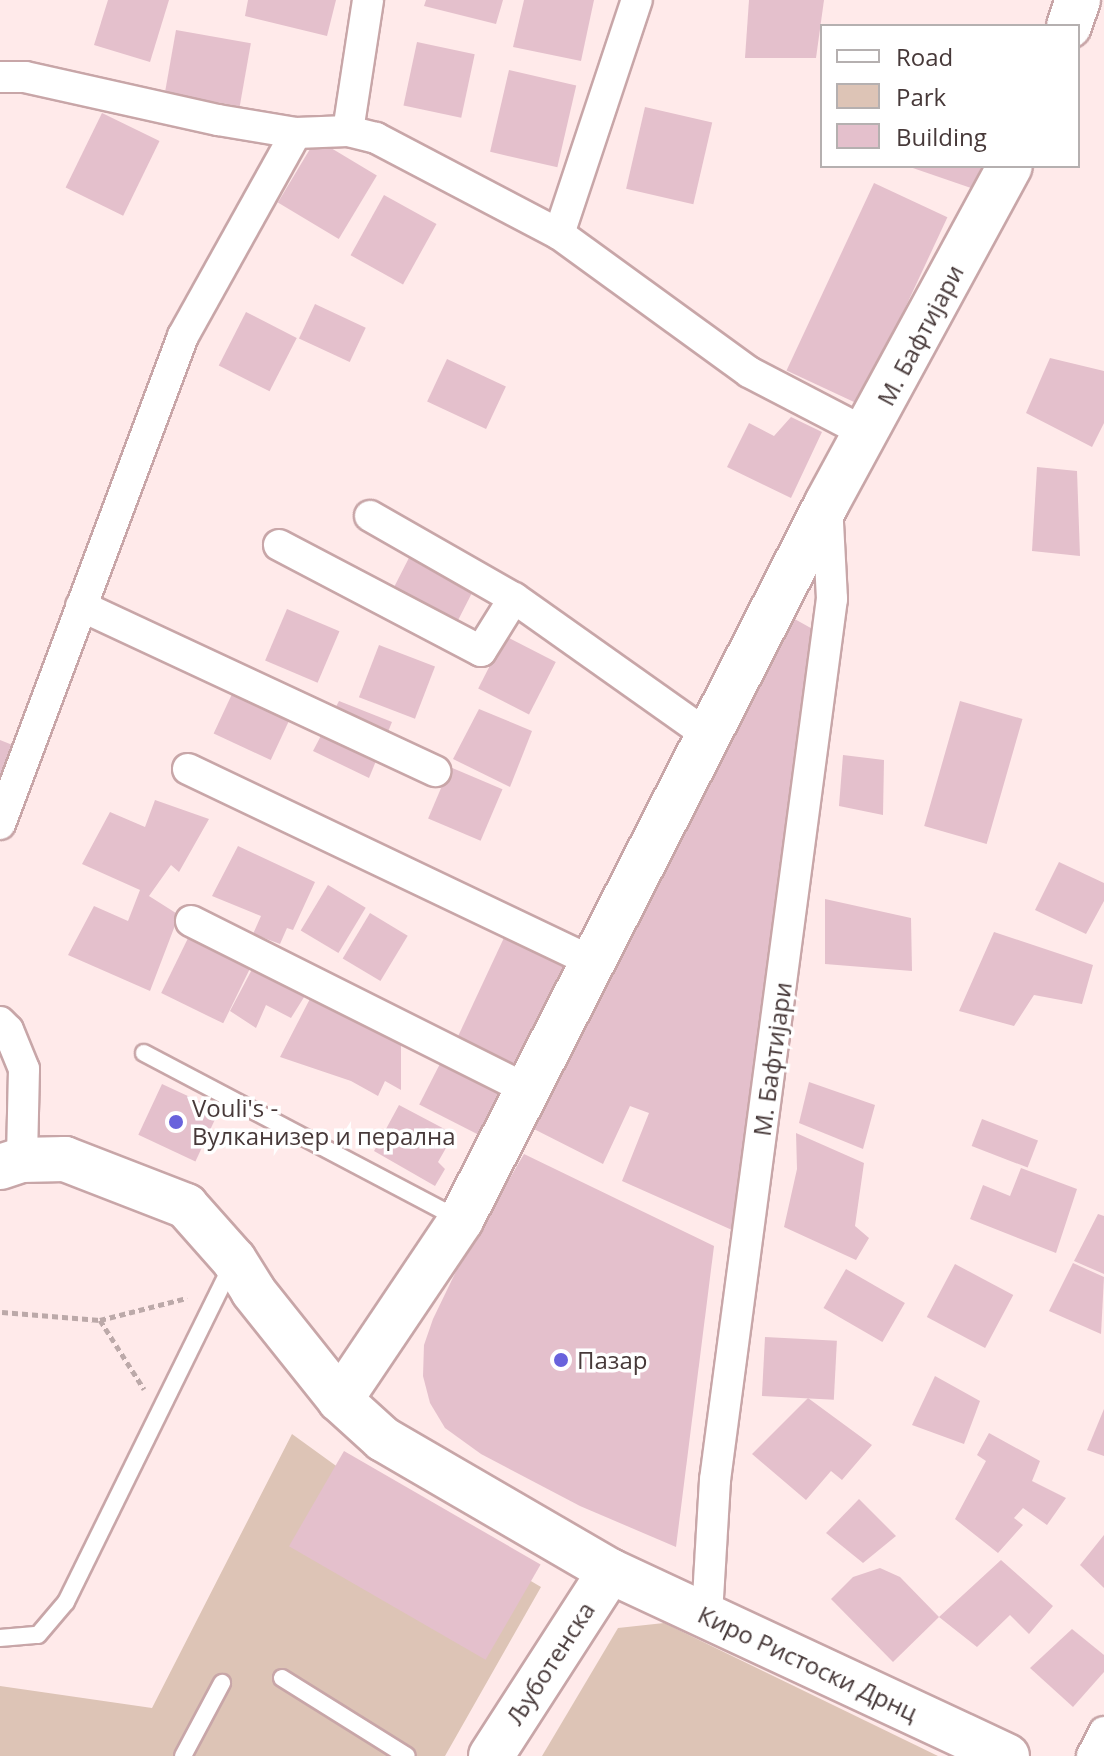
<!DOCTYPE html>
<html>
<head>
<meta charset="utf-8">
<style>
	body { margin:0 }
	#map { position:relative; width:1104px; height:1756px; overflow:hidden; background:#ffeaea; font-family:"Open Sans",sans-serif }
	div>[style] { position:absolute }
	.green>* { inset:0; background:#ddc4b6 }
	.building>* { inset:0; background:#e4c0cc; transform-origin:0 0 }
	.path>* { height:5px; margin-top:-2.5px; transform-origin:0; background:repeating-linear-gradient(90deg,#bca9a9 0 6px,transparent 0 10px) }
	.roads { filter:drop-shadow(2px 0 #c8a6a8) drop-shadow(-2px 0 #c8a6a8) drop-shadow(0 2px #c8a6a8) drop-shadow(0 -2px #c8a6a8) }
	.lane>* { height:16px; margin:-8px; padding:0 8px; transform-origin:8px; border-radius:8px; background:#fff }
	.street>* { height:30px; margin:-15px; padding:0 15px; transform-origin:15px; border-radius:15px; background:#fff }
	.secondary>* { height:44px; margin:-22px; padding:0 22px; transform-origin:22px; border-radius:22px; background:#fff }
	.dots>* { width:22px; height:22px; translate:-50% -50%; box-sizing:border-box; border:4px solid #fff; border-radius:50% }
	span { translate:-50% -50%; white-space:nowrap; text-align:center; line-height:1.15; -webkit-text-stroke:7px #fff; paint-order:stroke }
	.street-label { font-size:24px; color:#473939 }
	.poi-label { font-size:24px; color:#473939 }
	.left { translate:0 -50%; text-align:left }
	.legend { position:absolute; left:820px; top:24px; width:260px; height:144px; box-sizing:border-box; background:#fff; border:2px solid #b5b0b0; margin:0; padding:10px 14px; list-style:none; font-size:24px; color:#473939 }
	.legend li { display:flex; align-items:center; gap:16px; height:40px }
	.legend b { width:40px; border:2px solid #b5b0b0 }
</style>
</head>
<body>
<div id="map">
	<div class="green">
		<i style="clip-path:polygon(292px 1434px,339px 1468px,541px 1587px,445px 1756px,0 1756px,0 1686px,152px 1708px)"></i>
		<i style="clip-path:polygon(664px 1623px,938px 1756px,542px 1756px,618px 1628px)"></i>
	</div>
	<div class="building">
		<i style="clip-path:polygon(108px 0,169px 0,150px 62px,94px 45px)"></i>
		<i style="clip-path:polygon(248px 0,336px 0,327px 36px,245px 16px)"></i>
		<i style="clip-path:polygon(426px 0,503px 0,496px 24px,424px 6px)"></i>
		<i style="clip-path:polygon(524px 0,594px 0,581px 61px,513px 47px)"></i>
		<i style="clip-path:polygon(749px 0,824px 0,816px 58px,745px 58px)"></i>
		<i style="left:176px;top:30px;width:76px;height:64px;rotate:10deg"></i>
		<i style="left:417px;top:42px;width:59px;height:65px;rotate:12deg"></i>
		<i style="left:509px;top:70px;width:69px;height:84px;rotate:13deg"></i>
		<i style="left:645px;top:107px;width:69px;height:84px;rotate:13deg"></i>
		<i style="left:102px;top:113px;width:64px;height:83px;rotate:26deg"></i>
		<i style="left:316px;top:139px;width:71px;height:74px;rotate:31deg"></i>
		<i style="clip-path:polygon(907px 166px,982px 166px,971px 188px)"></i>
		<i style="left:874px;top:183px;width:81px;height:207px;rotate:25deg"></i>
		<i style="left:384px;top:195px;width:60px;height:69px;rotate:29deg"></i>
		<i style="left:315px;top:304px;width:56px;height:38px;rotate:25deg"></i>
		<i style="left:246px;top:312px;width:57px;height:60px;rotate:27deg"></i>
		<i style="clip-path:polygon(1050px 358px,1104px 371px,1104px 423px,1092px 447px,1026px 413px)"></i>
		<i style="left:447px;top:359px;width:65px;height:47px;rotate:25deg"></i>
		<i style="clip-path:polygon(791px 417px,822px 432px,791px 498px,727px 467px,749px 423px,774px 436px)"></i>
		<i style="clip-path:polygon(1037px 467px,1077px 471px,1080px 556px,1032px 551px)"></i>
		<i style="left:413px;top:550px;width:72px;height:43px;rotate:27deg"></i>
		<i style="left:287px;top:609px;width:57px;height:56px;rotate:23deg"></i>
		<i style="clip-path:polygon(791px 617px,818px 632px,732px 1230px,622px 1181px,649px 1113px,630px 1106px,603px 1164px,524px 1124px)"></i>
		<i style="left:505px;top:636px;width:57px;height:59px;rotate:27deg"></i>
		<i style="left:379px;top:645px;width:60px;height:56px;rotate:21deg"></i>
		<i style="left:239px;top:679px;width:63px;height:60px;rotate:25deg"></i>
		<i style="clip-path:polygon(339px 701px,392px 722px,369px 778px,313px 751px)"></i>
		<i style="left:960px;top:701px;width:65px;height:130px;rotate:16deg"></i>
		<i style="clip-path:polygon(479px 709px,532px 731px,510px 787px,453px 759px)"></i>
		<i style="clip-path:polygon(0 740px,20px 748px,0 794px)"></i>
		<i style="clip-path:polygon(843px 755px,884px 760px,883px 815px,839px 806px)"></i>
		<i style="left:450px;top:767px;width:57px;height:56px;rotate:23deg"></i>
		<i style="clip-path:polygon(155px 800px,209px 819px,179px 872px,171px 865px,149px 896px,179px 915px,150px 991px,68px 955px,94px 906px,128px 921px,140px 890px,82px 864px,110px 812px,145px 827px)"></i>
		<i style="clip-path:polygon(238px 846px,315px 882px,293px 930px,287px 928px,280px 944px,253px 934px,261px 916px,212px 896px)"></i>
		<i style="clip-path:polygon(1059px 862px,1104px 883px,1104px 901px,1086px 934px,1035px 910px)"></i>
		<i style="left:328px;top:885px;width:44px;height:53px;rotate:31deg"></i>
		<i style="clip-path:polygon(825px 899px,911px 918px,912px 971px,825px 964px)"></i>
		<i style="left:370px;top:913px;width:44px;height:53px;rotate:31deg"></i>
		<i style="left:509px;top:927px;width:75px;height:126px;rotate:25deg"></i>
		<i style="left:191px;top:932px;width:69px;height:68px;rotate:26deg"></i>
		<i style="clip-path:polygon(994px 932px,1093px 965px,1082px 1004px,1034px 995px,1014px 1026px,959px 1011px)"></i>
		<i style="clip-path:polygon(258px 958px,311px 986px,291px 1018px,266px 1005px,256px 1028px,230px 1011px)"></i>
		<i style="clip-path:polygon(314px 991px,401px 1034px,401px 1090px,385px 1081px,378px 1096px,351px 1081px,280px 1057px)"></i>
		<i style="left:446px;top:1052px;width:76px;height:59px;rotate:27deg"></i>
		<i style="clip-path:polygon(809px 1082px,875px 1105px,863px 1149px,799px 1123px)"></i>
		<i style="left:162px;top:1084px;width:63px;height:56px;rotate:25deg"></i>
		<i style="clip-path:polygon(399px 1105px,454px 1134px,438px 1162px,445px 1169px,435px 1186px,374px 1151px)"></i>
		<i style="left:982px;top:1119px;width:60px;height:29px;rotate:21deg"></i>
		<i style="clip-path:polygon(796px 1133px,864px 1163px,855px 1226px,869px 1238px,856px 1260px,784px 1227px,797px 1169px)"></i>
		<i style="clip-path:polygon(524px 1154px,714px 1246px,676px 1547px,580px 1506px,481px 1454px,445px 1428px,430px 1403px,423px 1376px,424px 1345px,433px 1319px,461px 1261px)"></i>
		<i style="clip-path:polygon(1021px 1168px,1077px 1189px,1056px 1253px,970px 1219px,983px 1185px,1010px 1196px)"></i>
		<i style="clip-path:polygon(1098px 1214px,1104px 1216px,1104px 1274px,1074px 1261px)"></i>
		<i style="clip-path:polygon(1073px 1263px,1104px 1277px,1101px 1334px,1049px 1311px)"></i>
		<i style="left:955px;top:1264px;width:66px;height:60px;rotate:28deg"></i>
		<i style="left:846px;top:1269px;width:68px;height:45px;rotate:30deg"></i>
		<i style="left:765px;top:1337px;width:72px;height:59px;rotate:3deg"></i>
		<i style="clip-path:polygon(935px 1376px,980px 1401px,964px 1444px,912px 1425px)"></i>
		<i style="clip-path:polygon(808px 1398px,872px 1445px,842px 1480px,831px 1471px,806px 1500px,752px 1454px)"></i>
		<i style="clip-path:polygon(1104px 1409px,1104px 1456px,1087px 1450px)"></i>
		<i style="clip-path:polygon(989px 1433px,1040px 1461px,1032px 1481px,1066px 1498px,1047px 1525px,1023px 1508px,1014px 1518px,1023px 1525px,998px 1553px,955px 1519px,986px 1461px,977px 1455px)"></i>
		<i style="left:344px;top:1451px;width:227px;height:110px;rotate:30deg"></i>
		<i style="clip-path:polygon(859px 1499px,896px 1536px,863px 1563px,826px 1533px)"></i>
		<i style="clip-path:polygon(1104px 1535px,1104px 1588px,1080px 1565px)"></i>
		<i style="clip-path:polygon(1001px 1560px,1053px 1606px,1029px 1634px,1010px 1615px,977px 1647px,939px 1617px)"></i>
		<i style="clip-path:polygon(880px 1568px,900px 1577px,939px 1617px,893px 1662px,831px 1599px,853px 1577px)"></i>
		<i style="clip-path:polygon(1072px 1629px,1104px 1655px,1104px 1672px,1073px 1707px,1030px 1668px)"></i>
	</div>
	<div class="path">
		<i style="left:2px;top:1312px;width:98px;rotate:4.7deg"></i>
		<i style="left:100px;top:1320px;width:90px;rotate:-14.2deg"></i>
		<i style="left:100px;top:1320px;width:82px;rotate:57.5deg"></i>
	</div>
	<div class="roads">
		<div class="lane">
			<i style="left:144px;top:1053px;width:358px;rotate:27.8deg"></i>
			<i style="left:0;top:1638px;width:38px;rotate:-5deg"></i>
			<i style="left:38px;top:1635px;width:43px;rotate:-49.7deg"></i>
			<i style="left:66px;top:1602px;width:376px;rotate:-63.8deg"></i>
			<i style="left:282px;top:1678px;width:147px;rotate:32deg"></i>
			<i style="left:183px;top:1756px;width:83px;rotate:-61.9deg"></i>
		</div>
		<div class="street">
			<i style="left:0;top:77px;width:25px"></i>
			<i style="left:25px;top:77px;width:198px;rotate:12.6deg"></i>
			<i style="left:218px;top:120px;width:79px;rotate:9.5deg"></i>
			<i style="left:296px;top:133px;width:52px;rotate:-2.2deg"></i>
			<i style="left:348px;top:131px;width:29px;rotate:14deg"></i>
			<i style="left:376px;top:138px;width:207px;rotate:27.7deg"></i>
			<i style="left:559px;top:234px;width:235px;rotate:36deg"></i>
			<i style="left:749px;top:372px;width:134px;rotate:27.5deg"></i>
			<i style="left:348px;top:131px;width:133px;rotate:-81.3deg"></i>
			<i style="left:559px;top:234px;width:247px;rotate:-71.6deg"></i>
			<i style="left:370px;top:516px;width:166px;rotate:29.7deg"></i>
			<i style="left:514px;top:598px;width:239px;rotate:35.3deg"></i>
			<i style="left:279px;top:545px;width:228px;rotate:27.7deg"></i>
			<i style="left:481px;top:651px;width:62px;rotate:-58.1deg"></i>
			<i style="left:81px;top:606px;width:391px;rotate:25deg"></i>
			<i style="left:188px;top:769px;width:449px;rotate:25.5deg"></i>
			<i style="left:0;top:824px;width:521px;rotate:-69.44deg"></i>
			<i style="left:183px;top:336px;width:232px;rotate:-60.9deg"></i>
			<i style="left:191px;top:921px;width:377px;rotate:26.6deg"></i>
			<i style="left:0;top:1022px;width:11px;rotate:45deg"></i>
			<i style="left:8px;top:1030px;width:42px;rotate:67.7deg"></i>
			<i style="left:24px;top:1069px;width:91px;rotate:91.3deg"></i>
			<i style="left:707px;top:1615px;width:135px;rotate:-86.6deg"></i>
			<i style="left:715px;top:1480px;width:889px;rotate:-82.44deg"></i>
			<i style="left:832px;top:599px;width:94px;rotate:-93deg"></i>
			<i style="left:1092px;top:1756px;width:27px;rotate:-63deg"></i>
		</div>
		<div class="secondary">
			<i style="left:1069px;top:26px;width:28px;rotate:-71deg"></i>
			<i style="left:0;top:1167px;width:23px;rotate:-18deg"></i>
			<i style="left:22px;top:1160px;width:43px;rotate:-1.3deg"></i>
			<i style="left:65px;top:1159px;width:130px;rotate:21.2deg"></i>
			<i style="left:186px;top:1206px;width:72px;rotate:48.4deg"></i>
			<i style="left:234px;top:1260px;width:36px;rotate:58deg"></i>
			<i style="left:253px;top:1291px;width:139px;rotate:51.4deg"></i>
			<i style="left:340px;top:1400px;width:58px;rotate:42.2deg"></i>
			<i style="left:383px;top:1439px;width:263px;rotate:30.2deg"></i>
			<i style="left:610px;top:1571px;width:438px;rotate:25deg"></i>
			<i style="left:340px;top:1400px;width:217px;rotate:-56.1deg"></i>
			<i style="left:461px;top:1220px;width:805px;rotate:-62.96deg"></i>
			<i style="left:827px;top:503px;width:383px;rotate:-61.5deg"></i>
			<i style="left:491px;top:1756px;width:220px;rotate:-57.2deg"></i>
		</div>
	</div>
	<div class="dots">
		<i style="left:176px;top:1122px;background:#6962dc"></i>
		<i style="left:561px;top:1360px;background:#6962dc"></i>
	</div>
	<div class="street-label">
		<span style="left:920px;top:335px;rotate:-62deg">М. Бафтијари</span>
		<span style="left:772px;top:1059px;rotate:-82deg">М. Бафтијари</span>
		<span style="left:550px;top:1663px;rotate:-57deg">Љуботенска</span>
		<span style="left:808px;top:1663px;rotate:25deg">Киро Ристоски Дрнц</span>
	</div>
	<div class="poi-label">
		<span class="left" style="left:192px;top:1122px">Vouli's -<br>Вулканизер и перална</span>
		<span class="left" style="left:577px;top:1360px">Пазар</span>
	</div>
	<ul class="legend">
	<li><b style="height:10px;background:#fff"></b>Road</li>
	<li><b style="height:22px;background:#ddc4b6"></b>Park</li>
	<li><b style="height:22px;background:#e4c0cc"></b>Building</li>
	</ul>
</div>
</body>
</html>
